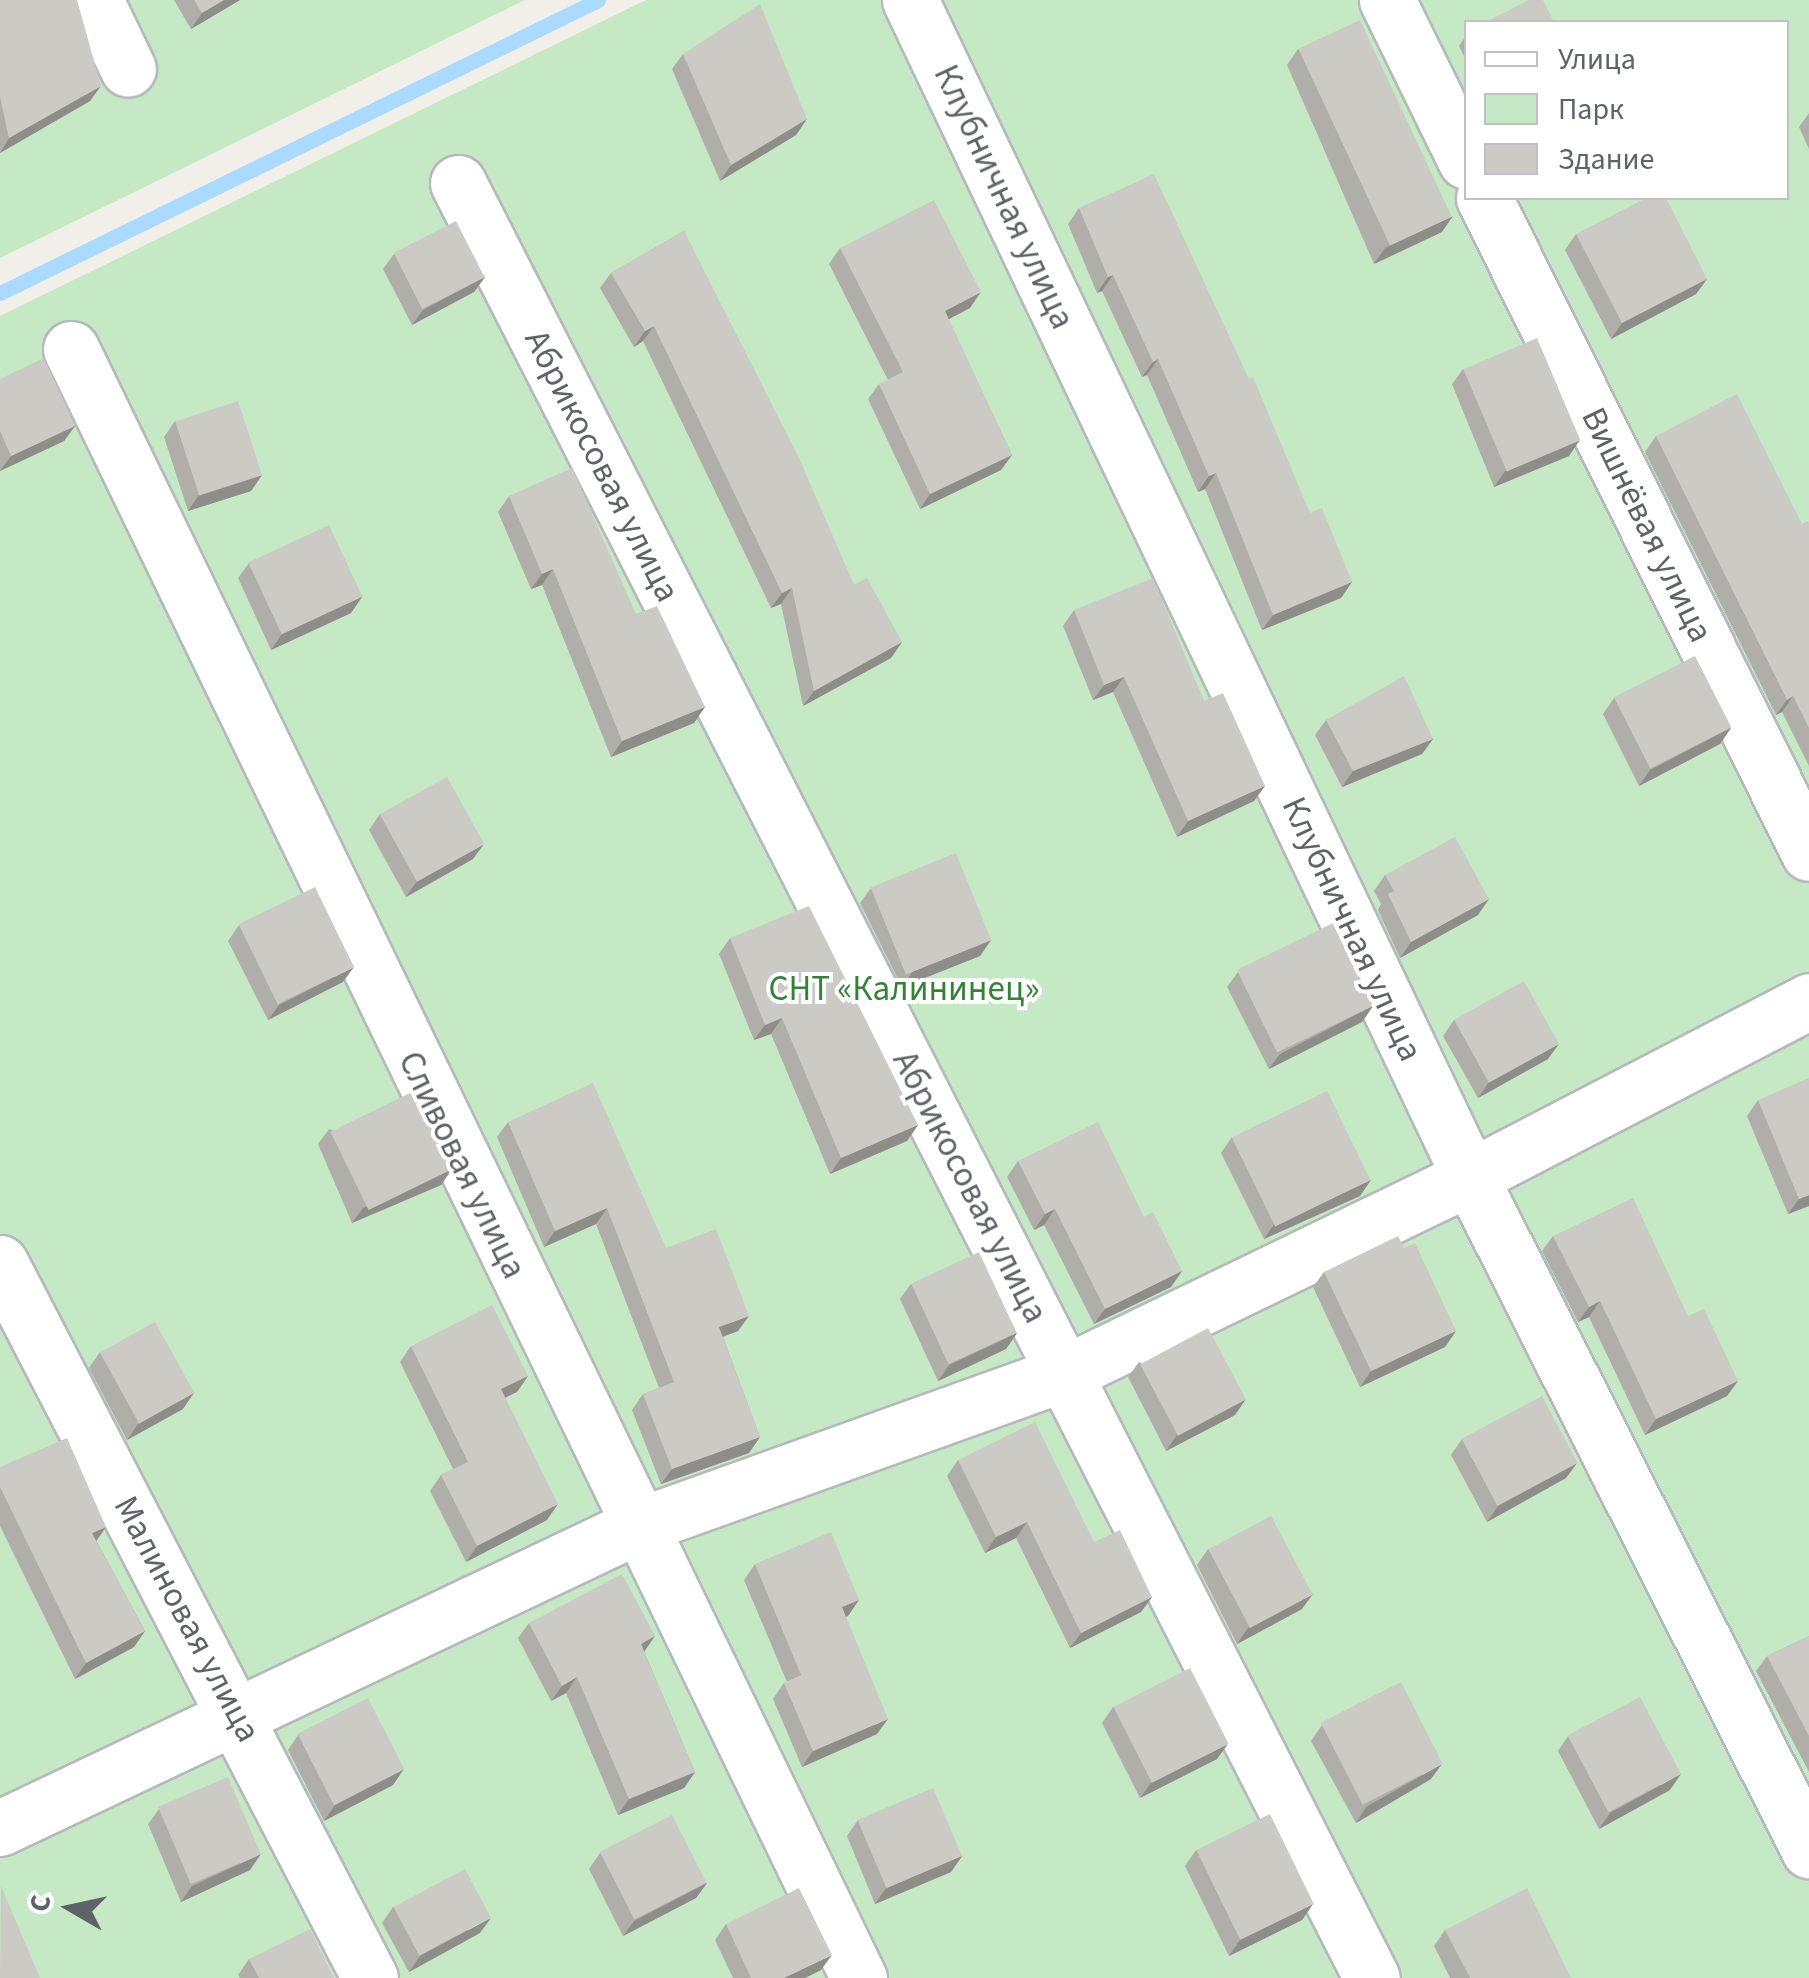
<!DOCTYPE html>
<html>
<head>
<meta charset="utf-8">
<style>
	body { margin:0 }
	#map { position:relative; width:1809px; height:1978px; overflow:hidden; background:#f1efe8; font-family:"Source Sans 3",sans-serif }
	div>[style] { position:absolute }
	.green>* { inset:0; background:#c5e8c5 }
	.stream>* { height:15px; margin:-7.5px; padding:0 7.5px; transform-origin:7.5px; border-radius:7.5px; background:#aadaff }
	.roads { filter:drop-shadow(2px 0 #b5b8bc) drop-shadow(-2px 0 #b5b8bc) drop-shadow(0 2px #b5b8bc) drop-shadow(0 -2px #b5b8bc) }
	.street>* { height:55px; margin:-27.5px; padding:0 27.5px; transform-origin:27.5px; border-radius:27.5px; background:#fff }
	.wall>* { inset:0; background:#afaea9 }
	.shaded-wall>* { inset:0; background:#8f8d8a }
	.building>* { inset:0; background:#cccac5; transform-origin:0 0 }
	span { translate:-50% -50%; white-space:nowrap; text-align:center; line-height:1.15; -webkit-text-stroke:8px #fff; paint-order:stroke }
	.street-label { font-size:35px; color:#5f6368 }
	.park-label { font-size:35px; color:#348238 }
	.legend { position:absolute; left:1464px; top:20px; width:325px; height:180px; box-sizing:border-box; background:#fff; border:2px solid #bfc1c3; margin:0; padding:12px 18px; list-style:none; font-size:30px; color:#5f6368 }
	.legend li { display:flex; align-items:center; gap:20px; height:50px }
	.legend b { width:50px; border:2px solid #bfc1c3 }
	.north { position:absolute; left:20px; top:1858px; width:100px; height:100px; -webkit-text-stroke:8px #fff; paint-order:stroke; rotate:279deg; font-size:28px; font-weight:700; line-height:40px; text-align:center; color:#5f6368 }
	.north::after { content:''; display:block; margin:auto; width:35px; height:45px; background:#5f6368; clip-path:polygon(50% 0,100% 100%,50% 72%,0 100%) }
</style>
</head>
<body>
<div id="map">
	<div class="green">
		<i style="clip-path:polygon(0 0,525px 0,0 258px)"></i>
		<i style="clip-path:polygon(evenodd,646px 0,1809px 0,1809px 1978px,0 1978px,0 316px,646px 0,1466px 22px,1786px 22px,1786px 198px,1466px 198px,1466px 22px)"></i>
	</div>
	<div class="stream">
		<i style="left:0;top:293px;width:666px;rotate:-26.1deg"></i>
	</div>
	<div class="roads">
		<div class="street">
			<i style="left:95px;top:0;width:76px;rotate:64.4deg"></i>
			<i style="left:910px;top:0;width:1303px;rotate:64.56deg"></i>
			<i style="left:1470px;top:1177px;width:754px;rotate:63.26deg"></i>
			<i style="left:1387px;top:0;width:179px;rotate:63.9deg"></i>
			<i style="left:458px;top:183px;width:2014px;rotate:63.02deg"></i>
			<i style="left:1484px;top:198px;width:731px;rotate:63.61deg"></i>
			<i style="left:71px;top:349px;width:1810px;rotate:64.19deg"></i>
			<i style="left:0;top:1263px;width:805px;rotate:62.64deg"></i>
			<i style="left:0;top:1828px;width:703px;rotate:-25.36deg"></i>
			<i style="left:635px;top:1527px;width:457px;rotate:-19.7deg"></i>
			<i style="left:1065px;top:1373px;width:450px;rotate:-25.8deg"></i>
			<i style="left:1470px;top:1177px;width:382px;rotate:-27.4deg"></i>
		</div>
	</div>
	<div class="wall">
		<i style="clip-path:polygon(0 0,90px 101px,0 153px)"></i>
		<i style="clip-path:polygon(174px 0,240px 0,191px 29px)"></i>
		<i style="clip-path:polygon(1466px 36px,1466px 60px,1459px 46px)"></i>
		<i style="clip-path:polygon(1298px 49px,1442px 232px,1374px 264px,1287px 65px)"></i>
		<i style="clip-path:polygon(683px 54px,807px 119px,796px 135px,720px 181px,672px 69px)"></i>
		<i style="clip-path:polygon(1809px 113px,1809px 149px,1799px 127px)"></i>
		<i style="clip-path:polygon(1079px 208px,1310px 513px,1352px 582px,1341px 598px,1262px 630px,1205px 489px,1198px 492px,1147px 375px,1142px 377px,1102px 291px,1097px 293px,1068px 224px)"></i>
		<i style="clip-path:polygon(684px 231px,854px 585px,902px 642px,891px 658px,803px 706px,781px 604px,771px 608px,643px 341px,634px 347px,600px 288px,611px 273px)"></i>
		<i style="clip-path:polygon(1576px 234px,1707px 279px,1696px 294px,1611px 339px,1565px 250px)"></i>
		<i style="clip-path:polygon(840px 248px,970px 308px,948px 319px,1012px 455px,1001px 470px,920px 509px,868px 399px,879px 384px,888px 380px,829px 264px)"></i>
		<i style="clip-path:polygon(394px 254px,485px 277px,474px 292px,412px 325px,383px 269px)"></i>
		<i style="clip-path:polygon(1463px 369px,1569px 456px,1494px 487px,1452px 384px)"></i>
		<i style="clip-path:polygon(0 379px,75px 426px,64px 441px,0 471px)"></i>
		<i style="clip-path:polygon(175px 421px,262px 475px,251px 491px,188px 511px,164px 437px)"></i>
		<i style="clip-path:polygon(1656px 436px,1802px 524px,1809px 524px,1809px 766px,1782px 712px,1776px 715px,1645px 452px)"></i>
		<i style="clip-path:polygon(509px 496px,636px 614px,705px 707px,694px 723px,611px 757px,542px 585px,531px 589px,498px 512px)"></i>
		<i style="clip-path:polygon(249px 563px,362px 597px,351px 613px,271px 650px,238px 578px)"></i>
		<i style="clip-path:polygon(1074px 610px,1265px 786px,1254px 801px,1177px 837px,1113px 692px,1093px 700px,1063px 626px)"></i>
		<i style="clip-path:polygon(1614px 698px,1731px 728px,1720px 744px,1639px 786px,1603px 714px)"></i>
		<i style="clip-path:polygon(1326px 720px,1433px 739px,1422px 754px,1342px 787px,1315px 735px)"></i>
		<i style="clip-path:polygon(380px 814px,473px 859px,406px 897px,369px 830px)"></i>
		<i style="clip-path:polygon(1385px 875px,1478px 915px,1400px 958px,1378px 910px,1381px 904px,1374px 891px)"></i>
		<i style="clip-path:polygon(871px 888px,991px 940px,980px 956px,902px 987px,860px 903px)"></i>
		<i style="clip-path:polygon(239px 925px,343px 982px,268px 1020px,228px 941px)"></i>
		<i style="clip-path:polygon(730px 938px,918px 1125px,907px 1141px,830px 1174px,771px 1034px,754px 1040px,719px 954px)"></i>
		<i style="clip-path:polygon(1238px 972px,1373px 1006px,1362px 1022px,1269px 1069px,1227px 987px)"></i>
		<i style="clip-path:polygon(1454px 1020px,1548px 1059px,1478px 1098px,1443px 1036px)"></i>
		<i style="clip-path:polygon(1758px 1100px,1809px 1206px,1788px 1214px,1747px 1116px)"></i>
		<i style="clip-path:polygon(508px 1122px,666px 1248px,738px 1331px,723px 1337px,760px 1437px,749px 1453px,661px 1484px,632px 1410px,643px 1394px,659px 1388px,596px 1224px,544px 1247px,497px 1137px)"></i>
		<i style="clip-path:polygon(329px 1129px,452px 1169px,441px 1185px,352px 1223px,318px 1144px)"></i>
		<i style="clip-path:polygon(1232px 1137px,1360px 1196px,1264px 1239px,1221px 1153px)"></i>
		<i style="clip-path:polygon(1018px 1161px,1182px 1271px,1171px 1287px,1094px 1324px,1044px 1225px,1034px 1230px,1007px 1177px)"></i>
		<i style="clip-path:polygon(1553px 1236px,1688px 1316px,1738px 1381px,1727px 1396px,1645px 1435px,1589px 1317px,1578px 1322px,1542px 1251px)"></i>
		<i style="clip-path:polygon(1404px 1248px,1456px 1331px,1445px 1347px,1360px 1387px,1313px 1287px,1324px 1272px)"></i>
		<i style="clip-path:polygon(911px 1284px,1017px 1333px,1006px 1349px,938px 1381px,900px 1299px)"></i>
		<i style="clip-path:polygon(411px 1346px,528px 1376px,517px 1392px,505px 1397px,547px 1520px,466px 1562px,430px 1491px,441px 1475px,453px 1469px,400px 1362px)"></i>
		<i style="clip-path:polygon(100px 1352px,183px 1409px,127px 1440px,89px 1368px)"></i>
		<i style="clip-path:polygon(1139px 1362px,1235px 1415px,1166px 1451px,1128px 1377px)"></i>
		<i style="clip-path:polygon(1462px 1439px,1577px 1463px,1566px 1478px,1487px 1522px,1451px 1455px)"></i>
		<i style="clip-path:polygon(958px 1460px,1094px 1542px,1152px 1597px,1141px 1612px,1070px 1648px,1016px 1538px,985px 1553px,947px 1476px)"></i>
		<i style="clip-path:polygon(0 1467px,96px 1540px,145px 1631px,134px 1647px,75px 1679px,0 1526px)"></i>
		<i style="clip-path:polygon(1208px 1549px,1302px 1609px,1237px 1644px,1197px 1565px)"></i>
		<i style="clip-path:polygon(755px 1564px,859px 1600px,846px 1617px,877px 1734px,802px 1767px,773px 1699px,784px 1683px,787px 1682px,744px 1580px)"></i>
		<i style="clip-path:polygon(529px 1623px,655px 1636px,644px 1651px,695px 1772px,684px 1788px,618px 1815px,566px 1693px,551px 1701px,518px 1638px)"></i>
		<i style="clip-path:polygon(1809px 1636px,1809px 1772px,1756px 1671px,1767px 1656px)"></i>
		<i style="clip-path:polygon(1113px 1707px,1217px 1759px,1140px 1798px,1102px 1723px)"></i>
		<i style="clip-path:polygon(1322px 1725px,1431px 1779px,1356px 1823px,1311px 1741px)"></i>
		<i style="clip-path:polygon(298px 1735px,393px 1785px,324px 1821px,288px 1750px)"></i>
		<i style="clip-path:polygon(1568px 1736px,1670px 1790px,1599px 1829px,1558px 1751px)"></i>
		<i style="clip-path:polygon(159px 1809px,250px 1870px,181px 1902px,148px 1824px)"></i>
		<i style="clip-path:polygon(858px 1820px,962px 1856px,951px 1872px,875px 1904px,847px 1836px)"></i>
		<i style="clip-path:polygon(1196px 1850px,1313px 1904px,1302px 1920px,1229px 1956px,1185px 1866px)"></i>
		<i style="clip-path:polygon(600px 1853px,707px 1883px,696px 1898px,623px 1936px,589px 1869px)"></i>
		<i style="clip-path:polygon(393px 1907px,480px 1933px,409px 1972px,382px 1923px)"></i>
		<i style="clip-path:polygon(726px 1924px,821px 1970px,805px 1978px,733px 1978px,715px 1940px)"></i>
		<i style="clip-path:polygon(1445px 1930px,1571px 1978px,1450px 1978px,1434px 1946px)"></i>
		<i style="clip-path:polygon(249px 1959px,334px 1978px,240px 1978px,238px 1975px)"></i>
	</div>
	<div class="shaded-wall">
		<i style="clip-path:polygon(224px 0,240px 0,191px 29px,202px 13px)"></i>
		<i style="clip-path:polygon(101px 86px,90px 101px,0 153px,9px 138px)"></i>
		<i style="clip-path:polygon(807px 119px,796px 135px,720px 181px,731px 165px)"></i>
		<i style="clip-path:polygon(1453px 216px,1442px 232px,1374px 264px,1385px 248px)"></i>
		<i style="clip-path:polygon(1113px 275px,1102px 291px,1097px 293px,1108px 277px)"></i>
		<i style="clip-path:polygon(485px 277px,474px 292px,412px 325px,423px 310px)"></i>
		<i style="clip-path:polygon(1707px 279px,1696px 294px,1611px 339px,1622px 323px)"></i>
		<i style="clip-path:polygon(981px 292px,970px 308px,934px 327px,945px 311px)"></i>
		<i style="clip-path:polygon(654px 326px,643px 341px,634px 347px,645px 331px)"></i>
		<i style="clip-path:polygon(1158px 359px,1147px 375px,1142px 377px,1153px 362px)"></i>
		<i style="clip-path:polygon(75px 426px,64px 441px,0 471px,11px 456px)"></i>
		<i style="clip-path:polygon(1580px 440px,1569px 456px,1494px 487px,1505px 471px)"></i>
		<i style="clip-path:polygon(1012px 455px,1001px 470px,920px 509px,930px 494px)"></i>
		<i style="clip-path:polygon(1216px 473px,1205px 489px,1198px 492px,1209px 476px)"></i>
		<i style="clip-path:polygon(262px 475px,251px 491px,188px 511px,199px 495px)"></i>
		<i style="clip-path:polygon(553px 569px,542px 585px,531px 589px,542px 574px)"></i>
		<i style="clip-path:polygon(1352px 582px,1341px 598px,1262px 630px,1273px 615px)"></i>
		<i style="clip-path:polygon(792px 588px,781px 604px,771px 608px,782px 593px)"></i>
		<i style="clip-path:polygon(362px 597px,351px 613px,271px 650px,282px 634px)"></i>
		<i style="clip-path:polygon(902px 642px,891px 658px,803px 706px,814px 691px)"></i>
		<i style="clip-path:polygon(1124px 677px,1113px 692px,1093px 700px,1104px 685px)"></i>
		<i style="clip-path:polygon(1793px 696px,1782px 712px,1776px 715px,1787px 700px)"></i>
		<i style="clip-path:polygon(705px 707px,694px 723px,611px 757px,622px 741px)"></i>
		<i style="clip-path:polygon(1731px 728px,1720px 744px,1639px 786px,1650px 770px)"></i>
		<i style="clip-path:polygon(1433px 739px,1422px 754px,1342px 787px,1353px 771px)"></i>
		<i style="clip-path:polygon(1265px 786px,1254px 801px,1177px 837px,1188px 821px)"></i>
		<i style="clip-path:polygon(484px 844px,473px 859px,406px 897px,417px 881px)"></i>
		<i style="clip-path:polygon(1489px 899px,1478px 915px,1400px 958px,1411px 942px)"></i>
		<i style="clip-path:polygon(991px 940px,980px 956px,902px 987px,913px 971px)"></i>
		<i style="clip-path:polygon(354px 967px,343px 982px,268px 1020px,279px 1005px)"></i>
		<i style="clip-path:polygon(1373px 1006px,1362px 1022px,1269px 1069px,1280px 1054px)"></i>
		<i style="clip-path:polygon(782px 1018px,771px 1034px,754px 1040px,765px 1025px)"></i>
		<i style="clip-path:polygon(1559px 1044px,1548px 1059px,1478px 1098px,1489px 1082px)"></i>
		<i style="clip-path:polygon(918px 1125px,907px 1141px,830px 1174px,841px 1158px)"></i>
		<i style="clip-path:polygon(452px 1169px,441px 1185px,352px 1223px,363px 1208px)"></i>
		<i style="clip-path:polygon(1371px 1180px,1360px 1196px,1264px 1239px,1275px 1223px)"></i>
		<i style="clip-path:polygon(1809px 1195px,1809px 1206px,1788px 1214px,1799px 1199px)"></i>
		<i style="clip-path:polygon(607px 1208px,596px 1224px,544px 1247px,555px 1231px)"></i>
		<i style="clip-path:polygon(1055px 1209px,1044px 1225px,1034px 1230px,1045px 1214px)"></i>
		<i style="clip-path:polygon(1182px 1271px,1171px 1287px,1094px 1324px,1105px 1309px)"></i>
		<i style="clip-path:polygon(1600px 1301px,1589px 1317px,1578px 1322px,1589px 1307px)"></i>
		<i style="clip-path:polygon(749px 1316px,738px 1331px,708px 1342px,719px 1327px)"></i>
		<i style="clip-path:polygon(1456px 1331px,1445px 1347px,1360px 1387px,1371px 1371px)"></i>
		<i style="clip-path:polygon(1017px 1333px,1006px 1349px,938px 1381px,949px 1365px)"></i>
		<i style="clip-path:polygon(528px 1376px,517px 1392px,490px 1405px,501px 1389px)"></i>
		<i style="clip-path:polygon(1738px 1381px,1727px 1396px,1645px 1435px,1656px 1419px)"></i>
		<i style="clip-path:polygon(194px 1393px,183px 1409px,127px 1440px,138px 1424px)"></i>
		<i style="clip-path:polygon(1246px 1399px,1235px 1415px,1166px 1451px,1177px 1435px)"></i>
		<i style="clip-path:polygon(760px 1437px,749px 1453px,661px 1484px,672px 1469px)"></i>
		<i style="clip-path:polygon(1577px 1463px,1566px 1478px,1487px 1522px,1498px 1506px)"></i>
		<i style="clip-path:polygon(558px 1504px,547px 1520px,466px 1562px,477px 1546px)"></i>
		<i style="clip-path:polygon(1027px 1522px,1016px 1538px,985px 1553px,996px 1537px)"></i>
		<i style="clip-path:polygon(106px 1527px,95px 1543px,92px 1533px)"></i>
		<i style="clip-path:polygon(1313px 1594px,1302px 1609px,1237px 1644px,1248px 1628px)"></i>
		<i style="clip-path:polygon(1152px 1597px,1141px 1612px,1070px 1648px,1081px 1633px)"></i>
		<i style="clip-path:polygon(859px 1600px,848px 1616px,831px 1623px,842px 1607px)"></i>
		<i style="clip-path:polygon(145px 1631px,134px 1647px,75px 1679px,86px 1663px)"></i>
		<i style="clip-path:polygon(655px 1636px,644px 1652px,641px 1644px)"></i>
		<i style="clip-path:polygon(577px 1677px,566px 1693px,551px 1701px,562px 1686px)"></i>
		<i style="clip-path:polygon(888px 1719px,877px 1734px,802px 1767px,813px 1751px)"></i>
		<i style="clip-path:polygon(1228px 1744px,1217px 1759px,1140px 1798px,1151px 1783px)"></i>
		<i style="clip-path:polygon(1442px 1764px,1431px 1779px,1356px 1823px,1366px 1807px)"></i>
		<i style="clip-path:polygon(404px 1769px,393px 1785px,324px 1821px,335px 1805px)"></i>
		<i style="clip-path:polygon(695px 1772px,684px 1788px,618px 1815px,629px 1799px)"></i>
		<i style="clip-path:polygon(1681px 1774px,1670px 1790px,1599px 1829px,1610px 1813px)"></i>
		<i style="clip-path:polygon(261px 1854px,250px 1870px,181px 1902px,192px 1886px)"></i>
		<i style="clip-path:polygon(962px 1856px,951px 1872px,875px 1904px,886px 1888px)"></i>
		<i style="clip-path:polygon(707px 1883px,696px 1898px,623px 1936px,634px 1921px)"></i>
		<i style="clip-path:polygon(1313px 1904px,1302px 1920px,1229px 1956px,1240px 1940px)"></i>
		<i style="clip-path:polygon(491px 1918px,480px 1933px,409px 1972px,420px 1956px)"></i>
		<i style="clip-path:polygon(832px 1955px,821px 1970px,805px 1978px,784px 1978px)"></i>
	</div>
	<div class="building">
		<i style="clip-path:polygon(0 0,77px 0,101px 86px,9px 138px,0 97px)"></i>
		<i style="clip-path:polygon(194px 0,224px 0,202px 13px)"></i>
		<i style="clip-path:polygon(1529px 0,1543px 0,1554px 22px,1486px 22px)"></i>
		<i style="clip-path:polygon(760px 4px,807px 119px,731px 165px,683px 54px)"></i>
		<i style="left:1360px;top:20px;width:217px;height:68px;rotate:65deg"></i>
		<i style="clip-path:polygon(1154px 174px,1249px 379px,1253px 377px,1310px 513px,1322px 508px,1352px 582px,1273px 615px,1216px 473px,1209px 476px,1158px 359px,1153px 362px,1113px 275px,1108px 277px,1079px 208px)"></i>
		<i style="clip-path:polygon(1646px 198px,1666px 198px,1707px 279px,1622px 323px,1576px 234px)"></i>
		<i style="clip-path:polygon(934px 200px,981px 292px,945px 311px,1012px 455px,930px 494px,879px 384px,903px 372px,840px 248px)"></i>
		<i style="left:456px;top:221px;width:63px;height:70px;rotate:63deg"></i>
		<i style="clip-path:polygon(684px 231px,799px 458px,854px 585px,867px 578px,902px 642px,814px 691px,792px 588px,782px 593px,654px 326px,645px 331px,611px 273px)"></i>
		<i style="left:1537px;top:338px;width:111px;height:80px;rotate:67deg"></i>
		<i style="clip-path:polygon(44px 358px,75px 426px,11px 456px,0 431px,0 379px)"></i>
		<i style="clip-path:polygon(1737px 394px,1802px 524px,1808px 521px,1809px 524px,1809px 728px,1793px 696px,1787px 700px,1656px 436px)"></i>
		<i style="left:238px;top:401px;width:78px;height:66px;rotate:72deg"></i>
		<i style="clip-path:polygon(572px 468px,636px 614px,657px 606px,705px 707px,622px 741px,553px 569px,542px 574px,509px 496px)"></i>
		<i style="left:329px;top:525px;width:79px;height:89px;rotate:65deg"></i>
		<i style="clip-path:polygon(1153px 578px,1204px 701px,1223px 693px,1265px 786px,1188px 821px,1124px 677px,1104px 685px,1074px 610px)"></i>
		<i style="left:1695px;top:656px;width:80px;height:91px;rotate:63deg"></i>
		<i style="clip-path:polygon(1404px 676px,1433px 739px,1353px 771px,1326px 720px)"></i>
		<i style="left:447px;top:777px;width:77px;height:77px;rotate:61deg"></i>
		<i style="clip-path:polygon(1455px 837px,1489px 899px,1411px 942px,1388px 894px,1394px 891px,1385px 875px)"></i>
		<i style="left:956px;top:853px;width:94px;height:92px;rotate:68deg"></i>
		<i style="left:315px;top:887px;width:89px;height:85px;rotate:64deg"></i>
		<i style="clip-path:polygon(809px 906px,918px 1125px,841px 1158px,782px 1018px,765px 1025px,730px 938px)"></i>
		<i style="left:1333px;top:923px;width:92px;height:107px;rotate:64deg"></i>
		<i style="left:1524px;top:981px;width:72px;height:80px;rotate:61deg"></i>
		<i style="clip-path:polygon(1809px 1078px,1809px 1195px,1799px 1199px,1758px 1100px)"></i>
		<i style="clip-path:polygon(593px 1083px,666px 1248px,716px 1229px,749px 1316px,719px 1327px,760px 1437px,672px 1469px,643px 1394px,674px 1382px,607px 1208px,555px 1231px,508px 1122px)"></i>
		<i style="left:414px;top:1091px;width:87px;height:93px;rotate:64deg"></i>
		<i style="left:1327px;top:1091px;width:99px;height:106px;rotate:64deg"></i>
		<i style="clip-path:polygon(1098px 1122px,1144px 1217px,1153px 1212px,1182px 1271px,1105px 1309px,1055px 1209px,1045px 1214px,1018px 1161px)"></i>
		<i style="clip-path:polygon(1633px 1198px,1688px 1316px,1704px 1309px,1738px 1381px,1656px 1419px,1600px 1301px,1589px 1307px,1553px 1236px)"></i>
		<i style="clip-path:polygon(1398px 1236px,1404px 1248px,1415px 1243px,1456px 1331px,1371px 1371px,1324px 1272px)"></i>
		<i style="left:979px;top:1252px;width:89px;height:75px;rotate:65deg"></i>
		<i style="clip-path:polygon(492px 1305px,528px 1376px,501px 1389px,558px 1504px,477px 1546px,441px 1475px,468px 1462px,411px 1346px)"></i>
		<i style="left:155px;top:1322px;width:81px;height:63px;rotate:61deg"></i>
		<i style="left:1208px;top:1328px;width:81px;height:77px;rotate:62deg"></i>
		<i style="left:1542px;top:1396px;width:76px;height:91px;rotate:62deg"></i>
		<i style="clip-path:polygon(1035px 1422px,1094px 1542px,1120px 1530px,1152px 1597px,1081px 1633px,1027px 1522px,996px 1537px,958px 1460px)"></i>
		<i style="clip-path:polygon(67px 1438px,106px 1527px,92px 1533px,145px 1631px,86px 1663px,0 1487px,0 1467px)"></i>
		<i style="left:1271px;top:1516px;width:89px;height:71px;rotate:62deg"></i>
		<i style="clip-path:polygon(831px 1532px,859px 1600px,842px 1607px,888px 1719px,813px 1751px,784px 1683px,801px 1675px,755px 1564px)"></i>
		<i style="clip-path:polygon(622px 1574px,655px 1636px,641px 1644px,695px 1772px,629px 1799px,577px 1677px,562px 1686px,529px 1623px)"></i>
		<i style="clip-path:polygon(1809px 1636px,1809px 1736px,1767px 1656px)"></i>
		<i style="left:1190px;top:1668px;width:85px;height:86px;rotate:63deg"></i>
		<i style="left:1401px;top:1682px;width:92px;height:90px;rotate:63deg"></i>
		<i style="left:1640px;top:1697px;width:87px;height:82px;rotate:62deg"></i>
		<i style="left:368px;top:1698px;width:80px;height:79px;rotate:63deg"></i>
		<i style="left:228px;top:1777px;width:84px;height:76px;rotate:67deg"></i>
		<i style="left:933px;top:1788px;width:74px;height:82px;rotate:67deg"></i>
		<i style="left:1270px;top:1814px;width:100px;height:82px;rotate:64deg"></i>
		<i style="left:672px;top:1815px;width:76px;height:81px;rotate:63deg"></i>
		<i style="left:465px;top:1869px;width:55px;height:81px;rotate:62deg"></i>
		<i style="clip-path:polygon(1px 1886px,40px 1978px,0 1978px)"></i>
		<i style="clip-path:polygon(799px 1888px,832px 1955px,784px 1978px,751px 1978px,726px 1924px)"></i>
		<i style="clip-path:polygon(1527px 1888px,1571px 1978px,1470px 1978px,1445px 1930px)"></i>
		<i style="clip-path:polygon(310px 1929px,334px 1978px,259px 1978px,249px 1959px)"></i>
	</div>
	<div class="street-label">
		<span style="left:1004px;top:197px;rotate:65deg">Клубничная улица</span>
		<span style="left:602px;top:466px;rotate:63deg">Абрикосовая улица</span>
		<span style="left:1647px;top:525px;rotate:64deg">Вишнёвая улица</span>
		<span style="left:1352px;top:929px;rotate:65deg">Клубничная улица</span>
		<span style="left:462px;top:1165px;rotate:64deg">Сливовая улица</span>
		<span style="left:970px;top:1187px;rotate:63deg">Абрикосовая улица</span>
		<span style="left:187px;top:1619px;rotate:62deg">Малиновая улица</span>
	</div>
	<div class="park-label">
		<span style="left:904px;top:989px">СНТ «Калининец»</span>
	</div>
	<ul class="legend">
	<li><b style="height:12px;background:#fff"></b>Улица</li>
	<li><b style="height:28px;background:#c5e8c5"></b>Парк</li>
	<li><b style="height:28px;background:#cccac5"></b>Здание</li>
	</ul>
	<div class="north">С</div>
</div>
</body>
</html>
